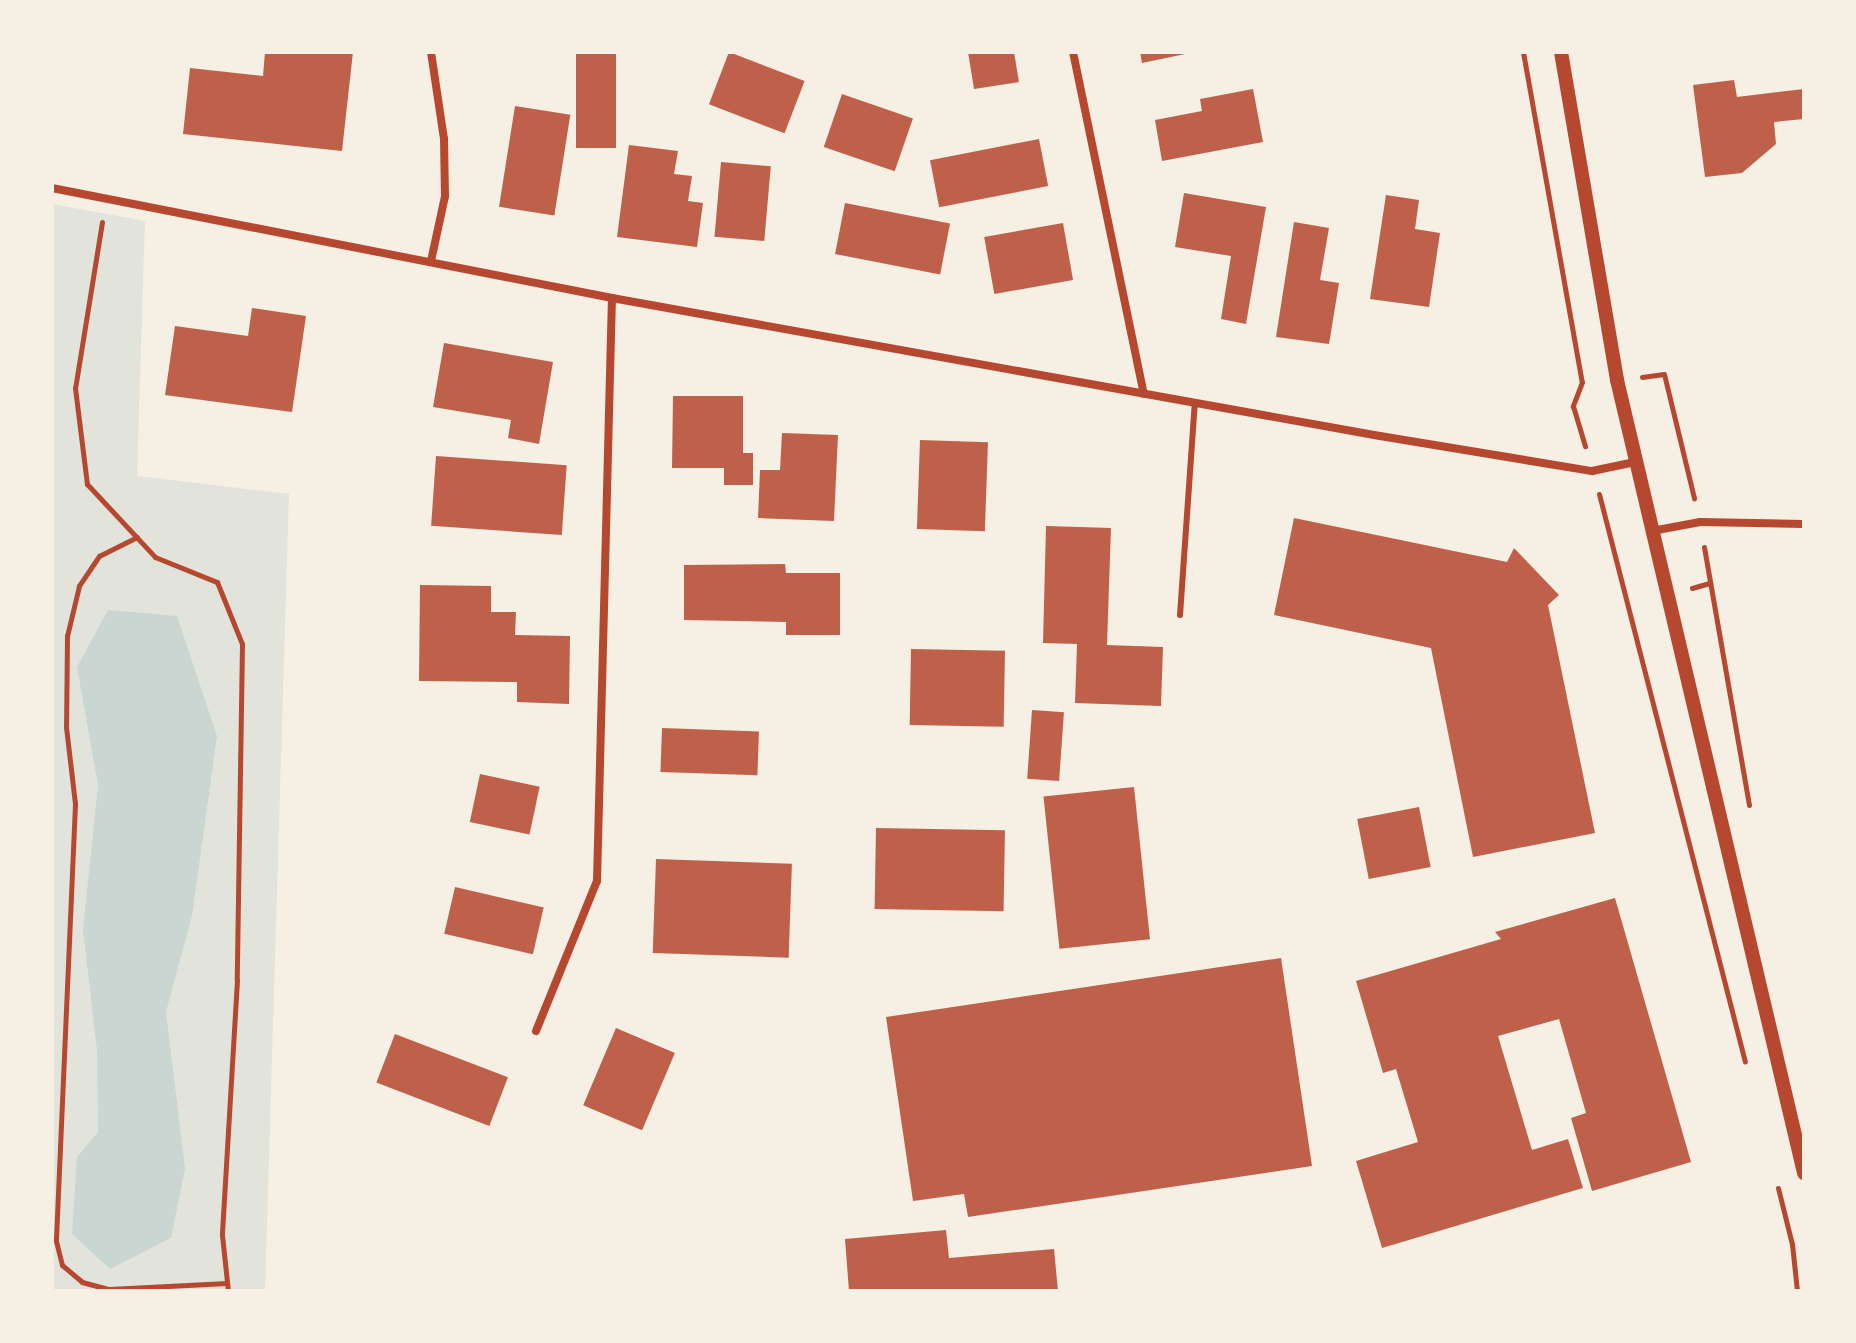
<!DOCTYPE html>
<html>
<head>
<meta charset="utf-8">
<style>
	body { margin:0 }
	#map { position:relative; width:1856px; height:1343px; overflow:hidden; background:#f6efe4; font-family:"DejaVu Sans",sans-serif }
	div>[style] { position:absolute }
	.green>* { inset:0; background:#e2e4dc }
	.water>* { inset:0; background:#c9d6d2 }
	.building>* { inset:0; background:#bf614a; transform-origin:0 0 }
	.path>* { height:5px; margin:-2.5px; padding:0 2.5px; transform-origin:2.5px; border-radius:2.5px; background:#b5482f }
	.service>* { height:6px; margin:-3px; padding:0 3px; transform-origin:3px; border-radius:3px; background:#b5482f }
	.minor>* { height:8px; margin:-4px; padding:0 4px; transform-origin:4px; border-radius:4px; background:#b5482f }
	.tertiary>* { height:14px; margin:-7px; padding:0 7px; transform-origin:7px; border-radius:7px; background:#b5482f }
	span { translate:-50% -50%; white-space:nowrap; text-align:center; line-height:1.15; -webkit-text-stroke:8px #f6efe4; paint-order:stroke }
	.frame { position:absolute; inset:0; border:54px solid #f6efe4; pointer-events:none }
</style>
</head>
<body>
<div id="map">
	<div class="green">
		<i style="clip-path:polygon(53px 204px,145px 221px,137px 476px,289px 494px,265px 1291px,52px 1291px)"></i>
	</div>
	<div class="water">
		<i style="clip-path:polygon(108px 610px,177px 616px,217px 736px,192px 916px,166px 1012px,185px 1169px,171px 1238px,110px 1269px,72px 1234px,77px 1157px,98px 1132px,97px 1050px,83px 930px,98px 785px,77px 667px)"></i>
	</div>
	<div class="building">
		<i style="clip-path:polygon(265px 52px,353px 52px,342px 151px,183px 134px,190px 68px,263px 76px)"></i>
		<i style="left:576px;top:52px;width:40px;height:96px"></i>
		<i style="left:729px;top:52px;width:81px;height:56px;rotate:21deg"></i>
		<i style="clip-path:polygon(968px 52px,1014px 52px,1019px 82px,974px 89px)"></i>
		<i style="clip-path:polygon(1140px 52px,1190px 52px,1190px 53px,1142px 63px)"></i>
		<i style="clip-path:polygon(1734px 80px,1737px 97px,1804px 89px,1804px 119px,1774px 122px,1776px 144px,1742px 173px,1705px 177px,1693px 85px)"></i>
		<i style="clip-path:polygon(1253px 89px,1263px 142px,1162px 161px,1155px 120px,1202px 111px,1200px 99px)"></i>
		<i style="left:842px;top:94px;width:75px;height:56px;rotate:19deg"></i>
		<i style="left:515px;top:106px;width:56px;height:102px;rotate:9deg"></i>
		<i style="left:1039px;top:139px;width:48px;height:111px;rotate:79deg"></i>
		<i style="clip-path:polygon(629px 145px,678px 151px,674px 174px,692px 176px,688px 201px,703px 203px,697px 247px,617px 237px)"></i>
		<i style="left:721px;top:162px;width:50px;height:75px;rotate:5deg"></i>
		<i style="clip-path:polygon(1184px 193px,1266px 207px,1246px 324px,1221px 319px,1231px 256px,1175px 247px)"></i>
		<i style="clip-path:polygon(1386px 195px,1419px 200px,1415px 229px,1440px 233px,1429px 307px,1370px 299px)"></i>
		<i style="left:845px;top:203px;width:107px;height:52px;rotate:11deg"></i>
		<i style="clip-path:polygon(1294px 222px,1329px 228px,1320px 280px,1339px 283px,1329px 344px,1276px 337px)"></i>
		<i style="left:1063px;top:223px;width:58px;height:80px;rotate:80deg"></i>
		<i style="clip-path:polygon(252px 308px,306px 316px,292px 412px,165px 395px,175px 326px,248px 336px)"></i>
		<i style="clip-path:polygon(444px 343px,553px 362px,539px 444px,508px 438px,511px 420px,433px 407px)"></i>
		<i style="clip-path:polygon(673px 396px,743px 396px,743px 453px,753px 453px,753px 485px,724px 485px,724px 468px,672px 468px)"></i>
		<i style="clip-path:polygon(782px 433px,838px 435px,834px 521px,758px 518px,760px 470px,780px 470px)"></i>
		<i style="left:920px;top:440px;width:68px;height:89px;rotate:2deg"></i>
		<i style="left:436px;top:456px;width:131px;height:70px;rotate:4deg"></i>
		<i style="clip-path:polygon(1294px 518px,1507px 562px,1514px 548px,1559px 595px,1548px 605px,1595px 833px,1473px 857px,1431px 648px,1274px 615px)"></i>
		<i style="clip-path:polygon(1046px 526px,1111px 528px,1107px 645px,1163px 647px,1161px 706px,1075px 703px,1077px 644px,1043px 643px)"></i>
		<i style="clip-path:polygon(785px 564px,786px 573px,840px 573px,840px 635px,786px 635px,786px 622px,684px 620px,684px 565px)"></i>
		<i style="clip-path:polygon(420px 585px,491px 586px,491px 612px,516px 612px,515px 635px,570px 636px,569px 704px,517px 702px,517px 682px,419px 681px)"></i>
		<i style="left:911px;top:649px;width:94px;height:76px;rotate:1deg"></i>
		<i style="left:1032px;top:710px;width:32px;height:69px;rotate:4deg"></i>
		<i style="left:662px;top:728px;width:97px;height:44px;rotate:2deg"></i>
		<i style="left:480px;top:774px;width:61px;height:49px;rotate:12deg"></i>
		<i style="left:1134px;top:787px;width:153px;height:91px;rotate:84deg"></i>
		<i style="left:1419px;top:807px;width:61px;height:63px;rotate:79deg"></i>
		<i style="left:876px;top:828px;width:129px;height:81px;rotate:1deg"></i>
		<i style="left:656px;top:859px;width:136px;height:94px;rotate:2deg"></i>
		<i style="left:455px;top:887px;width:91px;height:48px;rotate:13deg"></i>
		<i style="clip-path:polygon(1615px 898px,1691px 1162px,1592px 1191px,1571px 1118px,1586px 1113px,1559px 1019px,1498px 1036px,1532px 1150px,1568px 1139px,1583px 1188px,1382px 1248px,1356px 1161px,1418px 1142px,1396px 1069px,1383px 1073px,1356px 981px,1501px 939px,1495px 932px)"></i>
		<i style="clip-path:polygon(1281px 958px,1312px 1166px,968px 1217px,964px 1194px,913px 1201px,886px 1017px)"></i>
		<i style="left:616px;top:1028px;width:64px;height:84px;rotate:23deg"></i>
		<i style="left:395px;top:1034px;width:121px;height:52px;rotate:21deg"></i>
		<i style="clip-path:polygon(946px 1230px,949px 1258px,1054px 1249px,1058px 1291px,849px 1291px,845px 1239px)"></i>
	</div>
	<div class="path">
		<i style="left:1523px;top:52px;width:335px;rotate:79.9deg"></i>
		<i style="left:1582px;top:382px;width:26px;rotate:111deg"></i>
		<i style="left:1573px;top:406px;width:42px;rotate:73.3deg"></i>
		<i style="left:102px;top:222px;width:168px;rotate:99.2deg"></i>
		<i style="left:75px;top:388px;width:97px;rotate:82.9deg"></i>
		<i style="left:87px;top:484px;width:100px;rotate:47deg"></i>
		<i style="left:155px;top:557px;width:67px;rotate:22deg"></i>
		<i style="left:217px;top:582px;width:67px;rotate:68deg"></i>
		<i style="left:242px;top:644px;width:336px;rotate:90.9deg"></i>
		<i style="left:237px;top:980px;width:255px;rotate:93.4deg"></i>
		<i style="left:222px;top:1235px;width:56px;rotate:83.9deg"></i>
		<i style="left:1642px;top:377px;width:22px;rotate:-8deg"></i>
		<i style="left:1664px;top:374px;width:128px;rotate:76.4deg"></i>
		<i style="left:1599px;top:494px;width:586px;rotate:75.58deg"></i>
		<i style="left:137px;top:537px;width:42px;rotate:153.4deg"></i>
		<i style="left:99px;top:556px;width:36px;rotate:124deg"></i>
		<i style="left:79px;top:586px;width:51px;rotate:103.5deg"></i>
		<i style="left:67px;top:636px;width:91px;rotate:90.6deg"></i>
		<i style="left:66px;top:727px;width:78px;rotate:83.3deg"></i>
		<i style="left:75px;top:804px;width:437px;rotate:92.5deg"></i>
		<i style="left:56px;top:1241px;width:25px;rotate:76deg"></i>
		<i style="left:62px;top:1265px;width:26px;rotate:40deg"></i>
		<i style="left:82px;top:1282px;width:28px;rotate:15deg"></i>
		<i style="left:109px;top:1289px;width:118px;rotate:-2.9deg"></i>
		<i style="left:1704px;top:547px;width:262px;rotate:80.1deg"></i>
		<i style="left:1692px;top:588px;width:19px;rotate:-16deg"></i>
		<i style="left:1778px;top:1188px;width:58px;rotate:76deg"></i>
		<i style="left:1792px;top:1244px;width:47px;rotate:83.9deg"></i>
	</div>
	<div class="service">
		<i style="left:1180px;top:615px;width:213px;rotate:-86deg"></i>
	</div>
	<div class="minor">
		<i style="left:1073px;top:52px;width:349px;rotate:78.3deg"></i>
		<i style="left:52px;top:188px;width:571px;rotate:11.11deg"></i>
		<i style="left:612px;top:298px;width:780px;rotate:10.19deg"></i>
		<i style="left:1380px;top:436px;width:215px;rotate:9.4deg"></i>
		<i style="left:1592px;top:471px;width:44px;rotate:-11.8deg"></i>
		<i style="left:431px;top:261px;width:66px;rotate:-77.8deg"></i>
		<i style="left:445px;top:196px;width:57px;rotate:-91deg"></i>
		<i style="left:444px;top:139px;width:88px;rotate:-98.5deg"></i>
		<i style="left:1652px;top:531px;width:49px;rotate:-10.6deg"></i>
		<i style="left:1700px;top:522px;width:104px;rotate:1.1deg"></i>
		<i style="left:536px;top:1031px;width:162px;rotate:-67.9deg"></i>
		<i style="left:597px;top:881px;width:583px;rotate:-88.53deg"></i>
	</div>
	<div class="tertiary">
		<i style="left:1561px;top:52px;width:333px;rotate:80.3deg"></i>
		<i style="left:1617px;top:380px;width:815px;rotate:76.73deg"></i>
	</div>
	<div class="frame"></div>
</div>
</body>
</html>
